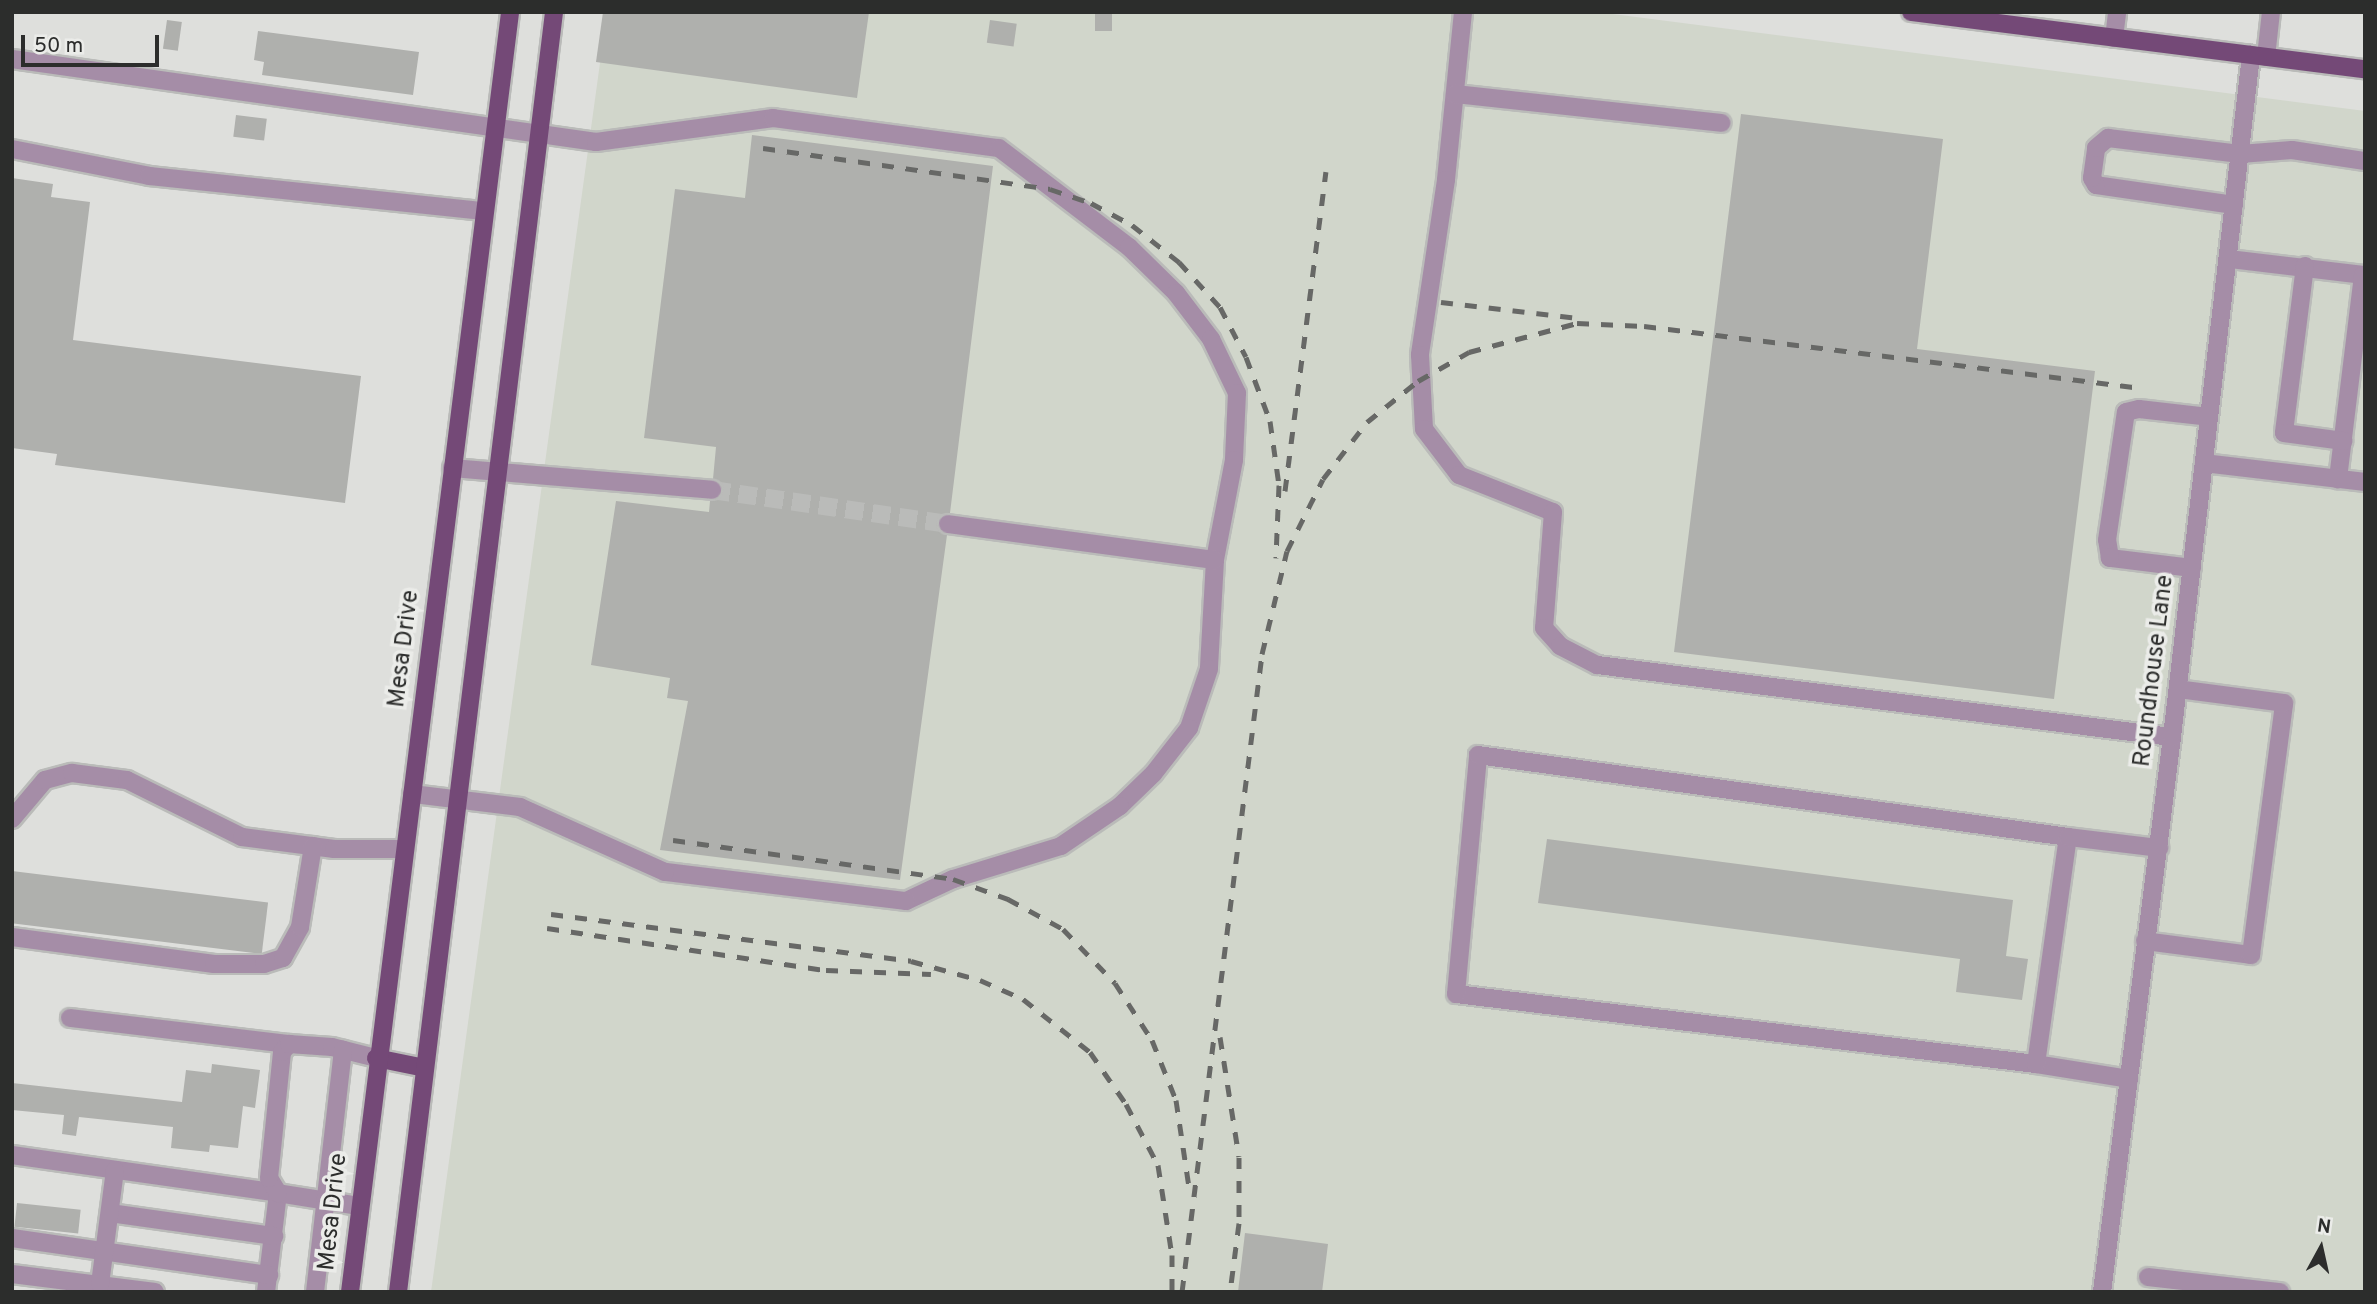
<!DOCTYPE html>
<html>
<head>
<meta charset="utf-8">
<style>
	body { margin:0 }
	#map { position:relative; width:2377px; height:1304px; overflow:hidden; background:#dedfdc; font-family:Overpass,sans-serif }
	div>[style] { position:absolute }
	.built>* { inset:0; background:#d1d6cb }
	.building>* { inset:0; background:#afb0ad; transform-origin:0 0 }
	.minor-tunnel>* { height:18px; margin-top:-9px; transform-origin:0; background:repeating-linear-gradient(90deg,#babbb9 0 18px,transparent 0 27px) }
	.roads { filter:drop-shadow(2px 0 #babbb9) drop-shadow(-2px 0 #babbb9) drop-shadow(0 2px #babbb9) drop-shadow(0 -2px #babbb9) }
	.minor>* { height:18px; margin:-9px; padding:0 9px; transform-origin:9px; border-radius:9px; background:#a58da7 }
	.major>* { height:18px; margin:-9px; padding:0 9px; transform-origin:9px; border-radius:9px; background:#744977 }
	.rail>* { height:5px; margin-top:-2.5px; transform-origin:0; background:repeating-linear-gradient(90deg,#676866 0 12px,transparent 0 24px) }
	span { translate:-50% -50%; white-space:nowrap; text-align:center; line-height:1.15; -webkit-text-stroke:7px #ebece9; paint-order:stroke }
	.street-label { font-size:24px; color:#2c2d2c }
	.frame { position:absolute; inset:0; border:14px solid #2c2d2c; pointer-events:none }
	.north { position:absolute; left:2286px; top:1213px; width:70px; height:70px; -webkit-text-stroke:5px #ebece9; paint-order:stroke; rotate:8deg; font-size:19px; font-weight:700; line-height:28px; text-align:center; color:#2c2d2c }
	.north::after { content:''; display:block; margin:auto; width:24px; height:32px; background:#2c2d2c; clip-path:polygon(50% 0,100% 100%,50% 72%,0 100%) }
	.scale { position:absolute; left:21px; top:35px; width:138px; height:32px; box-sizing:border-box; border:4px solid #2c2d2c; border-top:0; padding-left:9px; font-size:21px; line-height:24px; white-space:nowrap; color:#2c2d2c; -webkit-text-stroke:5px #ebece9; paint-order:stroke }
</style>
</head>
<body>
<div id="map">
	<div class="built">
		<i style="clip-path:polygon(607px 12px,1597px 12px,2365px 111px,2365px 1292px,431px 1292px)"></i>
	</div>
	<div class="building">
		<i style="clip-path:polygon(603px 12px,869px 12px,857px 98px,596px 62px)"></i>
		<i style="left:1095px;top:12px;width:17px;height:19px"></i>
		<i style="left:167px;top:20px;width:15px;height:29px;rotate:8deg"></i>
		<i style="left:990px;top:20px;width:27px;height:23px;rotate:8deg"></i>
		<i style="clip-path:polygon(258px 31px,419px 52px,413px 95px,262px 75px,264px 62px,254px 60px)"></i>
		<i style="clip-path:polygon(1741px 114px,1943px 139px,1917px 349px,2095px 371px,2054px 699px,1674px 652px)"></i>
		<i style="left:236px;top:115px;width:31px;height:22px;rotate:7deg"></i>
		<i style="clip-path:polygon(752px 135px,993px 166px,950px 513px,937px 523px,947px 535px,900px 880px,660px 850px,688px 701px,667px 698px,670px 678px,591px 665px,616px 501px,709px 512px,710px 501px,723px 492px,713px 479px,716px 447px,644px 438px,675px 189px,745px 198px)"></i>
		<i style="clip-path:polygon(12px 178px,53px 184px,51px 197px,90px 202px,73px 340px,361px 376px,345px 503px,55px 465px,57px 454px,12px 448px)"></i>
		<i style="clip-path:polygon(1547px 839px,2013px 900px,2006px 956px,2028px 959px,2022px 1000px,1956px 992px,1960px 959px,1538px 903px)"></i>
		<i style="left:12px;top:871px;width:258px;height:52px;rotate:7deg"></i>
		<i style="clip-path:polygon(212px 1064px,260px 1070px,255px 1108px,243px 1106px,238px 1148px,210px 1145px,209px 1152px,171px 1148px,173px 1127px,79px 1117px,76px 1136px,62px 1134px,64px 1115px,12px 1110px,12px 1083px,182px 1102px,186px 1070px,211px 1073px)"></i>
		<i style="left:17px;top:1203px;width:64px;height:24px;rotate:6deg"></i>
		<i style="clip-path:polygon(1245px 1233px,1328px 1244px,1322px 1292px,1238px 1292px)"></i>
	</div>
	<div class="minor-tunnel">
		<i style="left:712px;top:490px;width:238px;rotate:8.2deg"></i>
	</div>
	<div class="roads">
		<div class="minor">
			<i style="left:1463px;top:12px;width:169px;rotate:95.8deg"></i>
			<i style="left:1446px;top:180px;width:177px;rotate:98.5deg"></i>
			<i style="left:1420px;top:355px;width:74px;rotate:86.9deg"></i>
			<i style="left:1424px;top:429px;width:58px;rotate:52.7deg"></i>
			<i style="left:1459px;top:475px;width:101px;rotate:21.5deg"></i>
			<i style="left:1553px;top:512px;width:116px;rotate:94.4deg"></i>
			<i style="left:1544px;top:628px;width:24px;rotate:48deg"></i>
			<i style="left:1560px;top:646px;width:42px;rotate:27.2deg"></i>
			<i style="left:1597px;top:665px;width:579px;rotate:7.14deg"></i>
			<i style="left:2114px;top:38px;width:26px;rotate:-83deg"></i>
			<i style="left:2266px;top:57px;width:45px;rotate:-83.7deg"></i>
			<i style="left:12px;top:59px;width:590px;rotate:8.09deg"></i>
			<i style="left:596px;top:142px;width:179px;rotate:-7.7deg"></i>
			<i style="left:773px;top:118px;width:228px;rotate:7.6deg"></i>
			<i style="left:999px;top:148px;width:163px;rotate:37.3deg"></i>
			<i style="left:1129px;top:247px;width:66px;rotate:44.4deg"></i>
			<i style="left:1176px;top:293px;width:58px;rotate:52.7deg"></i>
			<i style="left:1211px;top:339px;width:60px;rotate:64.3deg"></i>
			<i style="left:1237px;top:393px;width:67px;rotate:92.6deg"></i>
			<i style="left:1234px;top:460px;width:102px;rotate:100.8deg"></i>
			<i style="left:1215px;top:560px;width:109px;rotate:93.2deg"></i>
			<i style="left:1209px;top:669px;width:62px;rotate:108.7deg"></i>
			<i style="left:1189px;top:728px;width:58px;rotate:128deg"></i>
			<i style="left:1153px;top:774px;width:46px;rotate:135.9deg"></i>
			<i style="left:1120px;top:806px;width:71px;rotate:145.9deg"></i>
			<i style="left:1061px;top:846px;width:113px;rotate:163deg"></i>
			<i style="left:953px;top:879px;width:52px;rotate:154.9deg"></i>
			<i style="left:906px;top:901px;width:243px;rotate:-173.1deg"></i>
			<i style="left:665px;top:872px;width:159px;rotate:-155.9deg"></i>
			<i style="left:520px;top:807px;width:109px;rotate:-173.1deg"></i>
			<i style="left:1455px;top:94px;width:268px;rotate:6.2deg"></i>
			<i style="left:12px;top:149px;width:140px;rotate:11.1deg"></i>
			<i style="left:149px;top:176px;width:337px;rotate:6deg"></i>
			<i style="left:2234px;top:205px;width:139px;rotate:-171.8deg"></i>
			<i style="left:2096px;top:185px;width:8px;rotate:-120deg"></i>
			<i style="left:2092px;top:178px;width:30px;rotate:-82deg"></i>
			<i style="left:2096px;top:148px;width:16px;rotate:-40deg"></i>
			<i style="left:2108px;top:138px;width:133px;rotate:6.9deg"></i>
			<i style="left:2240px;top:154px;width:52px;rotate:-4.4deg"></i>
			<i style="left:2292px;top:150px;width:74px;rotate:8.6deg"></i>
			<i style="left:2229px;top:259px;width:135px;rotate:6.8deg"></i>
			<i style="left:2363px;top:275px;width:206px;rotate:97deg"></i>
			<i style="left:2305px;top:266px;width:168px;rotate:97.2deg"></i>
			<i style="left:2284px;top:433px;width:60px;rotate:7.7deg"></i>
			<i style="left:2204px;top:463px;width:162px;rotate:6.7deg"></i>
			<i style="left:452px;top:468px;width:261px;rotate:4.8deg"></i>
			<i style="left:948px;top:524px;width:269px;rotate:7.7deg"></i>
			<i style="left:2192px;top:568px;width:83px;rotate:-173deg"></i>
			<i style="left:2110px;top:558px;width:18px;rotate:-99deg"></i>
			<i style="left:2107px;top:540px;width:129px;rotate:-81.6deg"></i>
			<i style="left:2126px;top:412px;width:13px;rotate:-13deg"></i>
			<i style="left:2139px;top:409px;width:70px;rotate:6.5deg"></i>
			<i style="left:12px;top:819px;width:51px;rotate:-49.8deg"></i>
			<i style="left:45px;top:780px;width:28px;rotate:-15deg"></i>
			<i style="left:72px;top:773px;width:55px;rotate:7.3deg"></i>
			<i style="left:127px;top:780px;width:128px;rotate:26.4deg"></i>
			<i style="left:242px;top:837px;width:93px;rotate:7.4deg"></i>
			<i style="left:334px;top:849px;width:71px"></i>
			<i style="left:12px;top:937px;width:204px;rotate:7.6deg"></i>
			<i style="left:214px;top:964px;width:50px"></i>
			<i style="left:264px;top:964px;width:20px;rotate:-18deg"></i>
			<i style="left:283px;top:958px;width:35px;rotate:-61deg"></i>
			<i style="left:300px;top:927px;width:82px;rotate:-80.9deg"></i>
			<i style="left:2145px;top:941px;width:107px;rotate:7.5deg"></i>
			<i style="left:2251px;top:955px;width:254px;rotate:-82.5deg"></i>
			<i style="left:2284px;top:703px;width:107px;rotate:-172.5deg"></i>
			<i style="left:70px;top:1018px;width:221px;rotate:6.8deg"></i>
			<i style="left:2036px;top:1064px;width:584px;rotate:-173.12deg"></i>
			<i style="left:1456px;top:994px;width:240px;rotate:-84.7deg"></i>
			<i style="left:1478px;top:755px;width:596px;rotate:7.91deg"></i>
			<i style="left:2129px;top:1079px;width:94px;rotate:-170.8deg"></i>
			<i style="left:2036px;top:1064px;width:229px;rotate:-82deg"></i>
			<i style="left:2068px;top:837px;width:92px;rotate:6.9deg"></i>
			<i style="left:12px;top:1155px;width:269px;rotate:8.1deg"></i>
			<i style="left:278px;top:1193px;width:100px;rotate:96.9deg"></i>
			<i style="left:359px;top:1206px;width:82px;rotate:-170.9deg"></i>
			<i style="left:278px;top:1193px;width:17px;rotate:-121deg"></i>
			<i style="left:269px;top:1178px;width:127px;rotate:-84.1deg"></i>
			<i style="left:282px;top:1052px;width:11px;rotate:-49deg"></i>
			<i style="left:289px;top:1044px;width:43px;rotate:4deg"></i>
			<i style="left:332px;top:1047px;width:45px;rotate:14deg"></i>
			<i style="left:110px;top:1213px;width:166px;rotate:8deg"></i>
			<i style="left:12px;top:1238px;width:260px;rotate:8.2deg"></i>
			<i style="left:12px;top:1274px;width:144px;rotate:7.2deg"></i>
			<i style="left:2148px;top:1277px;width:133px;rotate:6.5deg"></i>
			<i style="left:100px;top:1284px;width:115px;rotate:-82.5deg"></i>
			<i style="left:315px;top:1292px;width:244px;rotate:-83.4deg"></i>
			<i style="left:2102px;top:1292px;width:559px;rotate:-82.81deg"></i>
			<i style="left:2172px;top:737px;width:687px;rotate:-83.39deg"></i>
		</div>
		<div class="major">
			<i style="left:1911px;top:12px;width:458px;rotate:7.2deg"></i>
			<i style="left:376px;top:1058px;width:50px;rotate:11.5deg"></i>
			<i style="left:350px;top:1292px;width:1290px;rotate:-82.87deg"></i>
			<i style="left:398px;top:1292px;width:1289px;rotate:-83.05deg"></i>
		</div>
	</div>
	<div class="rail">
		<i style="left:763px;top:148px;width:290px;rotate:8.1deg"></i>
		<i style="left:1050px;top:189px;width:43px;rotate:18.9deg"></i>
		<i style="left:1091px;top:203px;width:47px;rotate:28.2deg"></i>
		<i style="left:1132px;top:225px;width:60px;rotate:38.2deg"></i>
		<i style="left:1179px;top:262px;width:61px;rotate:47.7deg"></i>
		<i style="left:1220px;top:307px;width:56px;rotate:62.5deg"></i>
		<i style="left:1246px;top:357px;width:68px;rotate:69.4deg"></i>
		<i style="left:1270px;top:421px;width:65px;rotate:82deg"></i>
		<i style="left:1279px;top:485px;width:73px;rotate:92.4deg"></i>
		<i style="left:1441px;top:302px;width:138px;rotate:6.7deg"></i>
		<i style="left:1285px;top:491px;width:322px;rotate:-82.7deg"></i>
		<i style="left:673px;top:840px;width:283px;rotate:7.9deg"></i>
		<i style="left:953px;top:879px;width:59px;rotate:20deg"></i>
		<i style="left:1008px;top:899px;width:63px;rotate:28.6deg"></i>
		<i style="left:1063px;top:929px;width:75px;rotate:46.1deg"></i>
		<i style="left:1115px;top:983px;width:68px;rotate:57deg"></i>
		<i style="left:1152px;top:1040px;width:65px;rotate:68.2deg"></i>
		<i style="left:1176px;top:1100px;width:88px;rotate:81.5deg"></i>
		<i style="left:551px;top:914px;width:363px;rotate:7.4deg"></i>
		<i style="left:911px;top:961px;width:72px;rotate:15.4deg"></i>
		<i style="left:980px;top:980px;width:47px;rotate:23.8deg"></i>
		<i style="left:1023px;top:999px;width:85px;rotate:38.3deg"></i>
		<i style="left:1090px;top:1052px;width:63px;rotate:55.3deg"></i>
		<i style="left:1126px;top:1104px;width:69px;rotate:62.3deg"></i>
		<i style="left:1158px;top:1165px;width:91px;rotate:81.2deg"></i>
		<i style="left:1172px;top:1255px;width:37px;rotate:90deg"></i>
		<i style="left:547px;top:928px;width:282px;rotate:8.6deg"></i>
		<i style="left:826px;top:970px;width:105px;rotate:2.2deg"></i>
		<i style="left:1220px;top:1037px;width:121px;rotate:81deg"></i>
		<i style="left:1239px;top:1157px;width:66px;rotate:90deg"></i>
		<i style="left:1239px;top:1223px;width:70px;rotate:97.4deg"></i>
		<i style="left:1182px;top:1292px;width:643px;rotate:-82.85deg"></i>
		<i style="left:1262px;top:654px;width:106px;rotate:-76.4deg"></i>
		<i style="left:1287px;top:551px;width:80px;rotate:-63.4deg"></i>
		<i style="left:1323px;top:479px;width:72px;rotate:-52.3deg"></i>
		<i style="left:1367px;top:422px;width:65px;rotate:-38.8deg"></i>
		<i style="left:1418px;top:381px;width:59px;rotate:-29.6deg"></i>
		<i style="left:1469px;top:352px;width:112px;rotate:-15deg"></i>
		<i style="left:1577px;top:323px;width:67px;rotate:2.6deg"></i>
		<i style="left:1644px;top:326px;width:499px;rotate:7.1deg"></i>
	</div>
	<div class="street-label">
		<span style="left:405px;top:649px;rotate:-83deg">Mesa Drive</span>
		<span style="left:2155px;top:671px;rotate:-83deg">Roundhouse Lane</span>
		<span style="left:334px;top:1212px;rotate:-84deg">Mesa Drive</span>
	</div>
	<div class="frame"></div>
	<div class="north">N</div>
	<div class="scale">50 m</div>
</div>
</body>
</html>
